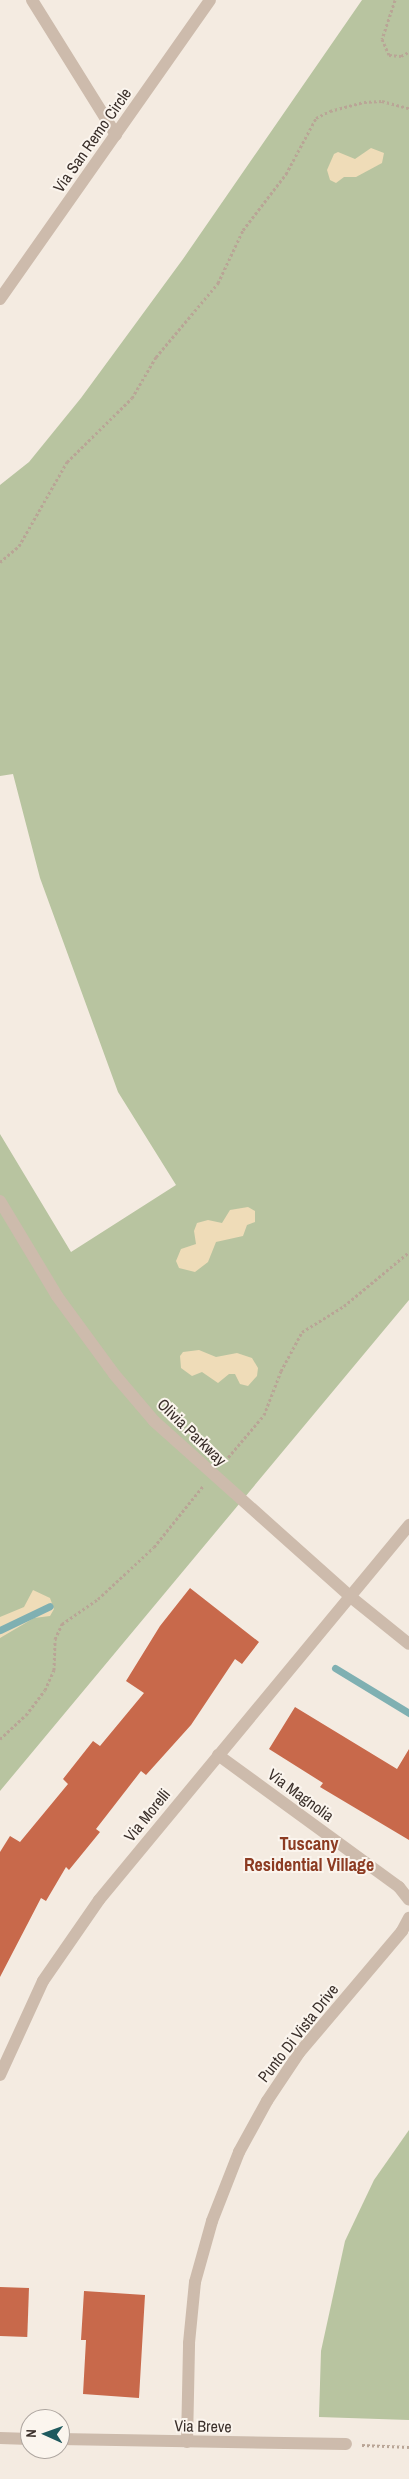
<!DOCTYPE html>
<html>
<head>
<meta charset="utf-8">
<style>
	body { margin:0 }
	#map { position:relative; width:409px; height:2479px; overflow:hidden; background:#f4ebe1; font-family:"Archivo Narrow",sans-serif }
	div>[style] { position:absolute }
	.green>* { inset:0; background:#b8c4a0 }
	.sand>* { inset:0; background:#efdcb8 }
	.stream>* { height:7px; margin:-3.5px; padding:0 3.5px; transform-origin:3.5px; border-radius:3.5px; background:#7fb0b2 }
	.building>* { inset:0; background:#c8694b; transform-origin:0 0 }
	.path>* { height:3px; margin-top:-1.5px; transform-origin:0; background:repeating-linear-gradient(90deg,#b9a596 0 2.5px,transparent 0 5px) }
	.minor>* { height:12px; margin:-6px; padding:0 6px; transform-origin:6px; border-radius:6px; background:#cdbbac }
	span { translate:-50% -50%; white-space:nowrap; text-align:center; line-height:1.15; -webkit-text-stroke:4px #fbf5ee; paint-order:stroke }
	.street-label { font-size:16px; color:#3b302b }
	.neighbourhood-label { font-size:18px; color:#8c3b22; font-weight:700 }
	.north { position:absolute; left:20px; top:2409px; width:50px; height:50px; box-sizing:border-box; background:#fbf5ee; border:1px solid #aea6a0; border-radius:50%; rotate:272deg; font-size:14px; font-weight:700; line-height:20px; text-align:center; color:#3b302b }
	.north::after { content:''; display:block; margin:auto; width:18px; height:22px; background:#1f5a5e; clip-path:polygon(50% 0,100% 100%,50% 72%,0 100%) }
</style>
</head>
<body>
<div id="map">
	<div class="green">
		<i style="clip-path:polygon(362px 0,409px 0,409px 1300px,0 1791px,0 1134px,71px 1252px,176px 1185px,118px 1092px,40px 878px,13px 774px,0 776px,0 485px,29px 462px,81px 398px,183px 259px)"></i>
		<i style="clip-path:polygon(409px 2130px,409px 2420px,319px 2417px,321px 2351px,345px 2241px,374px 2180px)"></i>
	</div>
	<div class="sand">
		<i style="clip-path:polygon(371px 148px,384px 153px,382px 163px,356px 177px,344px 177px,336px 183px,330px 180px,327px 170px,334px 154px,338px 152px,355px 159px)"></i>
		<i style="clip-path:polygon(248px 1207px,255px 1211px,255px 1222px,247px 1225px,243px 1236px,216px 1242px,208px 1262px,195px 1272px,179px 1268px,176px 1261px,181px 1249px,196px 1244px,194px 1231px,197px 1223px,208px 1220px,222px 1223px,230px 1210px)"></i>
		<i style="clip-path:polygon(199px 1350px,216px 1357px,237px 1353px,252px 1358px,258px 1368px,257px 1376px,248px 1386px,240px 1384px,235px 1374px,229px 1374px,218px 1383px,202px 1372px,192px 1376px,181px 1368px,180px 1356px,183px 1352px)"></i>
		<i style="clip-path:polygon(33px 1590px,50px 1598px,54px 1609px,50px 1616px,34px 1618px,0 1638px,0 1617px,24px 1607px)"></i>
	</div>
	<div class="stream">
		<i style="left:0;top:1630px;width:55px;rotate:-25.6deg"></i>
		<i style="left:335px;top:1668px;width:87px;rotate:31.3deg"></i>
	</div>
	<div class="building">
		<i style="clip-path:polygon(190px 1588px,259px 1642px,242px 1664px,235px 1659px,191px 1725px,146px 1775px,141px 1771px,96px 1829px,100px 1832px,69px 1870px,66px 1867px,46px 1901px,41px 1898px,0 1977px,0 1852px,10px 1836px,20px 1842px,68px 1784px,63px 1779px,93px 1741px,100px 1746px,144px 1693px,126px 1681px,160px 1626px)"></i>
		<i style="clip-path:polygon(295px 1707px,397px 1769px,409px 1749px,409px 1840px,320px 1787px,323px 1783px,269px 1749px)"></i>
		<i style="left:0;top:2287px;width:29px;height:49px;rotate:2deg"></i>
		<i style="clip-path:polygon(84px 2291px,145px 2295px,139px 2398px,83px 2394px,86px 2340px,81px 2340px)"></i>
	</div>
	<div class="path">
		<i style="left:395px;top:0;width:41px;rotate:108.4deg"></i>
		<i style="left:382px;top:39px;width:17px;rotate:66deg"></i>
		<i style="left:389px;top:55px;width:12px;rotate:5deg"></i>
		<i style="left:401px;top:56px;width:9px;rotate:-27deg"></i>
		<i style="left:0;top:562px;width:25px;rotate:-40deg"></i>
		<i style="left:19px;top:546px;width:97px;rotate:-60.3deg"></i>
		<i style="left:67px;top:462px;width:91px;rotate:-44.6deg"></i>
		<i style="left:132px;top:398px;width:48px;rotate:-59.7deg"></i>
		<i style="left:156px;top:357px;width:97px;rotate:-50deg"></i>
		<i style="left:218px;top:283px;width:59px;rotate:-64.7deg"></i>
		<i style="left:243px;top:230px;width:71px;rotate:-52.5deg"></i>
		<i style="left:286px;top:174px;width:64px;rotate:-61.8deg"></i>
		<i style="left:316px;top:118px;width:16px;rotate:-27deg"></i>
		<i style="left:330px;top:111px;width:35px;rotate:-15deg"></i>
		<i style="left:364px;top:102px;width:18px;rotate:-3deg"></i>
		<i style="left:382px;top:101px;width:28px;rotate:15deg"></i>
		<i style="left:225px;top:1461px;width:60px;rotate:-49.7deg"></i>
		<i style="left:264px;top:1415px;width:47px;rotate:-68.9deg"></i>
		<i style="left:281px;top:1371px;width:44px;rotate:-61.7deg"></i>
		<i style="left:302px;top:1332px;width:49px;rotate:-31.8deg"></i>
		<i style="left:344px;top:1306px;width:85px;rotate:-39.7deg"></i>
		<i style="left:0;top:1739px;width:35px;rotate:-43deg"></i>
		<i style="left:26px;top:1715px;width:31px;rotate:-53deg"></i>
		<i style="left:45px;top:1690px;width:22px;rotate:-66deg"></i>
		<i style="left:54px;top:1670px;width:31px;rotate:-88deg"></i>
		<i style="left:55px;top:1639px;width:17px;rotate:-65deg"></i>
		<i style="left:62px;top:1624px;width:44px;rotate:-34.8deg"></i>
		<i style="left:98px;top:1599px;width:76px;rotate:-42.9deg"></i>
		<i style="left:154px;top:1547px;width:78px;rotate:-51.2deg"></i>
		<i style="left:362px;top:2445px;width:47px;rotate:2.4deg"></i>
	</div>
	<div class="minor">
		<i style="left:32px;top:0;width:159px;rotate:58.1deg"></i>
		<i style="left:0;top:299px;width:365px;rotate:-54.9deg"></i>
		<i style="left:0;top:1201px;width:111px;rotate:59deg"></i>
		<i style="left:57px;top:1296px;width:97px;rotate:53.8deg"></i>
		<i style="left:114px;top:1374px;width:62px;rotate:49.6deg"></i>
		<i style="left:154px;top:1421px;width:266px;rotate:41.8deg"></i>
		<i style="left:352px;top:1598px;width:73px;rotate:38.9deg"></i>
		<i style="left:218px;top:1755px;width:224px;rotate:36.1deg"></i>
		<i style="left:399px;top:1887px;width:16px;rotate:52deg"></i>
		<i style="left:0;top:2075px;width:103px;rotate:-65.4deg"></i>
		<i style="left:43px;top:1981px;width:98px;rotate:-55.3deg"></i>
		<i style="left:99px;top:1900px;width:487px;rotate:-50.4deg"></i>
		<i style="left:0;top:2438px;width:30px;rotate:2deg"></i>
		<i style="left:60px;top:2439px;width:286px;rotate:1deg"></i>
		<i style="left:187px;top:2442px;width:99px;rotate:-88.8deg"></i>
		<i style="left:189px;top:2343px;width:61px;rotate:-84.4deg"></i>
		<i style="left:195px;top:2282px;width:63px;rotate:-74.4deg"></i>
		<i style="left:212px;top:2221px;width:74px;rotate:-68.6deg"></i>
		<i style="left:239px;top:2152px;width:58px;rotate:-61.2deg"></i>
		<i style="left:267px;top:2101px;width:58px;rotate:-56.3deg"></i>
		<i style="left:299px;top:2053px;width:160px;rotate:-49.8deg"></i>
		<i style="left:402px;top:1931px;width:15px;rotate:-62deg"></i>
	</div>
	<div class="street-label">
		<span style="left:92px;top:140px;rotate:-55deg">Via San Remo Circle</span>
		<span style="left:192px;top:1432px;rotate:44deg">Olivia Parkway</span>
		<span style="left:301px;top:1795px;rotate:36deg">Via Magnolia</span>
		<span style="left:147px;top:1815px;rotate:-51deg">Via Morelli</span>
		<span style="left:298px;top:2033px;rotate:-52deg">Punto Di Vista Drive</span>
		<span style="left:203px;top:2426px;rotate:1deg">Via Breve</span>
	</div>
	<div class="neighbourhood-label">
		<span style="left:309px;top:1855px">Tuscany<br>Residential Village</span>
	</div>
	<div class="north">N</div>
</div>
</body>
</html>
